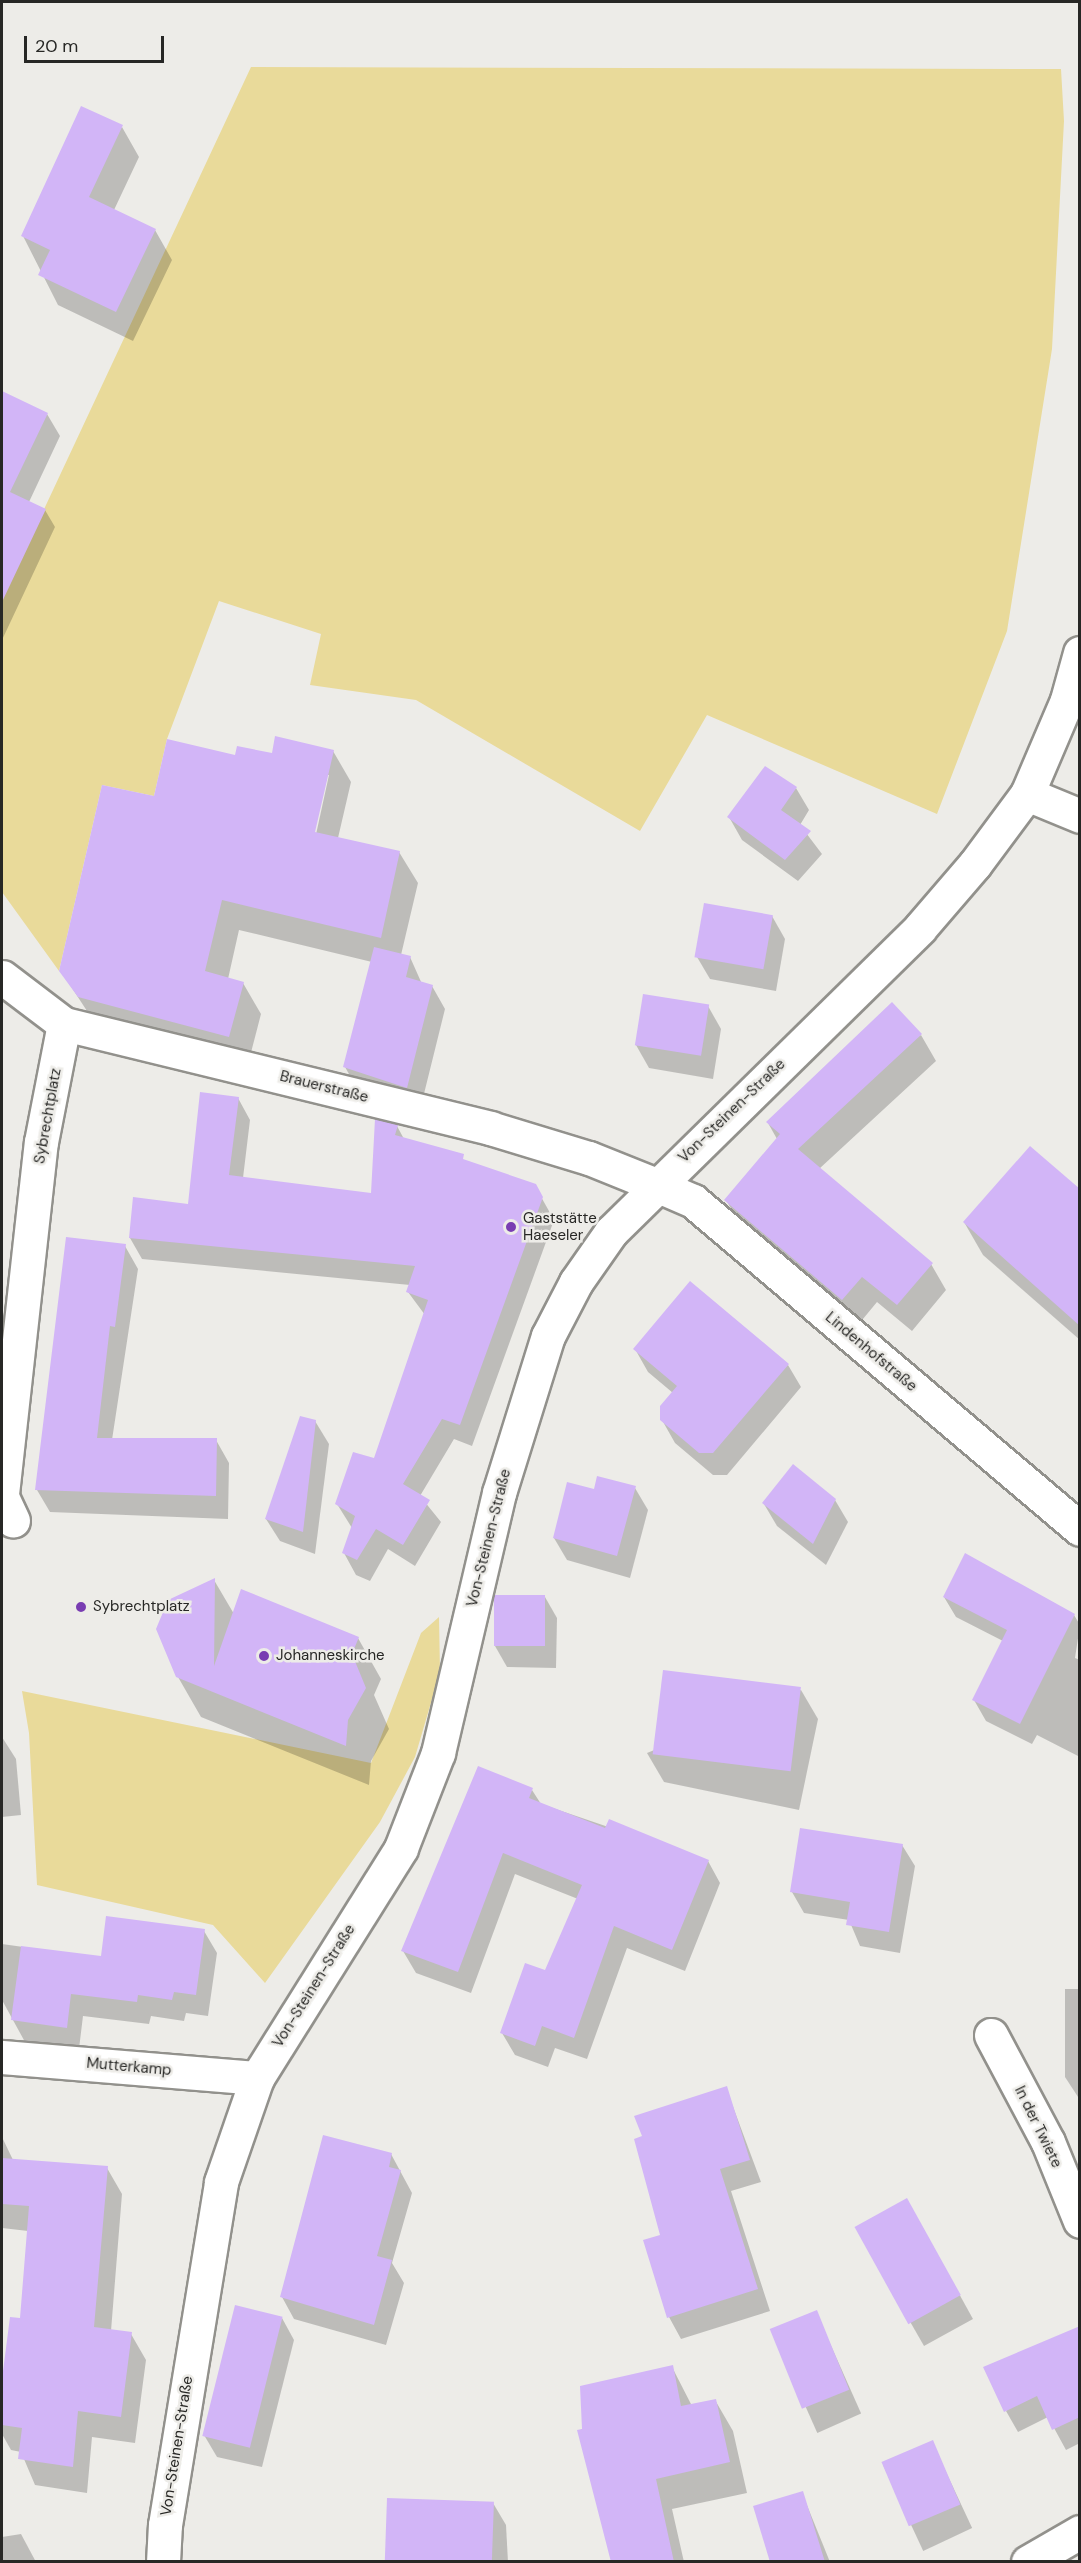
<!DOCTYPE html>
<html>
<head>
<meta charset="utf-8">
<style>
	body { margin:0 }
	#map { position:relative; width:1081px; height:2563px; overflow:hidden; background:#edece8; font-family:"DM Sans",sans-serif }
	div>[style] { position:absolute }
	.green>* { inset:0; background:#e9da9a }
	.shadow>* { inset:0; background:#0003; transform-origin:0 0 }
	.building>* { inset:0; background:#d2b5f7; transform-origin:0 0 }
	.roads { filter:drop-shadow(2px 0 #92918c) drop-shadow(-2px 0 #92918c) drop-shadow(0 2px #92918c) drop-shadow(0 -2px #92918c) }
	.minor>* { height:33px; margin:-16.5px; padding:0 16.5px; transform-origin:16.5px; border-radius:16.5px; background:#fff }
	.major>* { height:33px; margin:-16.5px; padding:0 16.5px; transform-origin:16.5px; border-radius:16.5px; background:#fff }
	.dots>* { width:16px; height:16px; translate:-50% -50%; box-sizing:border-box; border:3px solid #edece8; border-radius:50% }
	span { translate:-50% -50%; white-space:nowrap; text-align:center; line-height:1.15; -webkit-text-stroke:5px #edece8; paint-order:stroke }
	.street-label { font-size:15px; color:#272725 }
	.poi-label { font-size:15px; color:#272725 }
	.left { translate:0 -50%; text-align:left }
	.frame { position:absolute; inset:0; border:3px solid #272725; pointer-events:none }
	.scale { position:absolute; left:24px; top:36px; width:140px; height:27px; box-sizing:border-box; border:3px solid #272725; border-top:0; padding-left:8px; font-size:18px; line-height:21px; white-space:nowrap; color:#272725; -webkit-text-stroke:4px #edece8; paint-order:stroke }
</style>
</head>
<body>
<div id="map">
	<div class="green">
		<i style="clip-path:polygon(251px 67px,1061px 69px,1064px 121px,1052px 349px,1007px 631px,937px 814px,707px 715px,640px 831px,416px 700px,310px 685px,321px 634px,219px 601px,167px 739px,154px 796px,102px 785px,59px 971px,2px 892px,2px 599px)"></i>
		<i style="clip-path:polygon(439px 1617px,440px 1672px,415px 1757px,380px 1822px,265px 1983px,213px 1925px,37px 1885px,29px 1733px,22px 1691px,371px 1763px,421px 1633px)"></i>
	</div>
	<div class="shadow">
		<i style="clip-path:polygon(122px 127px,139px 157px,114px 210px,155px 230px,172px 260px,133px 341px,58px 305px,23px 236px)"></i>
		<i style="clip-path:polygon(2px 392px,47px 414px,60px 436px,29px 502px,45px 510px,55px 527px,2px 640px,2px 505px,7px 494px,2px 491px)"></i>
		<i style="clip-path:polygon(evenodd,333px 751px,351px 782px,338px 838px,399px 852px,418px 883px,401px 955px,410px 957px,422px 984px,432px 986px,445px 1009px,420px 1110px,358px 1090px,345px 1067px,372px 962px,239px 930px,228px 979px,243px 983px,261px 1014px,247px 1068px,98px 1028px,61px 971px,155px 798px,236px 757px,333px 751px,326px 775px,329px 775px,315px 839px,312px 839px,326px 775px)"></i>
		<i style="clip-path:polygon(796px 788px,809px 810px,800px 825px,822px 854px,798px 881px,742px 840px,729px 817px)"></i>
		<i style="clip-path:polygon(772px 916px,785px 939px,776px 991px,710px 979px,697px 957px)"></i>
		<i style="clip-path:polygon(708px 1006px,721px 1029px,713px 1079px,649px 1068px,636px 1045px)"></i>
		<i style="clip-path:polygon(921px 1035px,936px 1061px,819px 1169px,931px 1264px,946px 1290px,912px 1331px,877px 1302px,858px 1325px,741px 1226px,726px 1200px,777px 1139px,768px 1123px)"></i>
		<i style="clip-path:polygon(238px 1098px,250px 1120px,243px 1178px,372px 1194px,397px 1126px,404px 1139px,535px 1186px,554px 1220px,472px 1446px,454px 1439px,420px 1496px,441px 1522px,415px 1566px,388px 1549px,370px 1581px,356px 1575px,344px 1553px,352px 1528px,337px 1504px,375px 1460px,425px 1315px,408px 1292px,410px 1285px,142px 1259px,130px 1238px,189px 1206px)"></i>
		<i style="clip-path:polygon(1080px 1191px,1080px 1340px,983px 1255px,964px 1222px)"></i>
		<i style="clip-path:polygon(125px 1246px,138px 1269px,112px 1440px,216px 1440px,229px 1463px,228px 1519px,50px 1512px,37px 1490px)"></i>
		<i style="clip-path:polygon(635px 1349px,788px 1365px,801px 1387px,727px 1475px,713px 1475px,675px 1443px,662px 1420px,673px 1393px,648px 1372px)"></i>
		<i style="clip-path:polygon(315px 1421px,329px 1444px,315px 1554px,280px 1541px,266px 1519px)"></i>
		<i style="clip-path:polygon(635px 1488px,648px 1510px,630px 1578px,567px 1560px,554px 1538px,595px 1491px)"></i>
		<i style="clip-path:polygon(835px 1500px,848px 1522px,826px 1565px,777px 1526px,764px 1504px)"></i>
		<i style="clip-path:polygon(214px 1580px,234px 1614px,358px 1638px,381px 1679px,374px 1695px,389px 1729px,371px 1761px,369px 1785px,201px 1717px,178px 1677px)"></i>
		<i style="clip-path:polygon(545px 1597px,557px 1618px,556px 1668px,507px 1667px,495px 1646px)"></i>
		<i style="clip-path:polygon(944px 1597px,1074px 1615px,1080px 1625px,1075px 1658px,1080px 1660px,1080px 1757px,1037px 1735px,1032px 1744px,986px 1721px,974px 1700px,1003px 1641px,956px 1617px)"></i>
		<i style="clip-path:polygon(801px 1690px,818px 1719px,799px 1810px,664px 1782px,647px 1753px)"></i>
		<i style="clip-path:polygon(2px 1737px,16px 1759px,21px 1815px,2px 1817px)"></i>
		<i style="clip-path:polygon(532px 1790px,541px 1804px,708px 1861px,720px 1883px,685px 1971px,627px 1948px,587px 2059px,555px 2048px,548px 2067px,515px 2055px,502px 2033px,546px 1972px,578px 1899px,515px 1874px,471px 1993px,416px 1973px,403px 1951px)"></i>
		<i style="clip-path:polygon(902px 1845px,915px 1866px,900px 1953px,860px 1946px,849px 1920px,804px 1913px,792px 1892px)"></i>
		<i style="clip-path:polygon(204px 1931px,217px 1953px,208px 2016px,186px 2013px,184px 2021px,151px 2016px,149px 2024px,83px 2016px,79px 2049px,25px 2042px,2px 2000px,2px 1944px,102px 1958px)"></i>
		<i style="clip-path:polygon(1065px 1989px,1080px 1989px,1080px 2100px,1065px 2077px)"></i>
		<i style="clip-path:polygon(726px 2088px,761px 2182px,731px 2191px,770px 2311px,681px 2339px,669px 2317px,662px 2236px)"></i>
		<i style="clip-path:polygon(2px 2137px,13px 2160px,107px 2168px,122px 2194px,111px 2331px,131px 2334px,146px 2360px,135px 2443px,92px 2437px,87px 2493px,35px 2485px,21px 2452px,11px 2450px,2px 2434px,2px 2383px,11px 2319px,21px 2320px,28px 2231px,2px 2228px)"></i>
		<i style="clip-path:polygon(391px 2154px,412px 2193px,392px 2263px,404px 2283px,386px 2345px,294px 2319px,282px 2297px)"></i>
		<i style="clip-path:polygon(920px 2223px,973px 2319px,924px 2346px,857px 2229px)"></i>
		<i style="left:816px;top:2312px;width:111px;height:48px;rotate:66deg"></i>
		<i style="clip-path:polygon(282px 2318px,294px 2340px,262px 2467px,217px 2457px,204px 2435px)"></i>
		<i style="clip-path:polygon(1080px 2340px,1080px 2443px,1066px 2450px,1048px 2417px,1018px 2432px,1006px 2411px)"></i>
		<i style="clip-path:polygon(672px 2367px,692px 2406px,715px 2400px,733px 2431px,747px 2493px,672px 2509px,684px 2562px,612px 2562px,579px 2431px)"></i>
		<i style="left:932px;top:2442px;width:95px;height:54px;rotate:65deg"></i>
		<i style="clip-path:polygon(802px 2493px,830px 2562px,772px 2562px)"></i>
		<i style="clip-path:polygon(493px 2503px,506px 2525px,508px 2562px,391px 2562px)"></i>
		<i style="clip-path:polygon(21px 2534px,36px 2562px,2px 2562px,2px 2537px)"></i>
	</div>
	<div class="building">
		<i style="clip-path:polygon(81px 106px,123px 125px,89px 197px,156px 229px,116px 312px,38px 275px,50px 250px,21px 236px)"></i>
		<i style="clip-path:polygon(2px 391px,48px 413px,10px 492px,46px 509px,2px 602px)"></i>
		<i style="clip-path:polygon(275px 736px,334px 750px,315px 832px,400px 851px,381px 938px,222px 900px,205px 971px,244px 982px,229px 1037px,78px 997px,59px 971px,102px 785px,154px 796px,167px 739px,235px 755px,237px 746px,272px 753px)"></i>
		<i style="clip-path:polygon(765px 766px,797px 787px,781px 810px,811px 831px,785px 860px,727px 817px)"></i>
		<i style="left:704px;top:903px;width:70px;height:55px;rotate:10deg"></i>
		<i style="clip-path:polygon(374px 947px,411px 956px,406px 977px,433px 985px,407px 1088px,343px 1067px)"></i>
		<i style="left:643px;top:994px;width:67px;height:52px;rotate:9deg"></i>
		<i style="clip-path:polygon(892px 1002px,922px 1034px,798px 1149px,933px 1263px,897px 1305px,862px 1277px,842px 1300px,724px 1200px,780px 1134px,766px 1122px)"></i>
		<i style="clip-path:polygon(200px 1092px,239px 1097px,229px 1175px,371px 1193px,375px 1119px,398px 1125px,395px 1135px,464px 1154px,463px 1159px,536px 1184px,543px 1197px,460px 1425px,442px 1419px,403px 1484px,430px 1500px,403px 1545px,376px 1529px,357px 1560px,342px 1553px,355px 1516px,335px 1504px,353px 1452px,374px 1458px,428px 1300px,406px 1292px,415px 1266px,129px 1238px,133px 1197px,188px 1204px)"></i>
		<i style="clip-path:polygon(1030px 1146px,1080px 1189px,1080px 1326px,963px 1222px)"></i>
		<i style="clip-path:polygon(66px 1237px,126px 1244px,115px 1327px,110px 1326px,97px 1438px,217px 1438px,216px 1496px,35px 1490px)"></i>
		<i style="clip-path:polygon(690px 1281px,789px 1364px,713px 1453px,699px 1453px,660px 1420px,660px 1406px,677px 1386px,633px 1349px)"></i>
		<i style="clip-path:polygon(300px 1416px,316px 1420px,303px 1532px,265px 1519px)"></i>
		<i style="clip-path:polygon(793px 1464px,836px 1499px,813px 1544px,762px 1503px)"></i>
		<i style="clip-path:polygon(597px 1476px,636px 1486px,617px 1556px,553px 1538px,567px 1482px,594px 1489px)"></i>
		<i style="clip-path:polygon(965px 1553px,1075px 1614px,1020px 1724px,972px 1700px,1007px 1630px,943px 1597px)"></i>
		<i style="clip-path:polygon(215px 1578px,214px 1666px,241px 1589px,359px 1637px,352px 1654px,366px 1688px,348px 1720px,346px 1746px,176px 1677px,156px 1629px,168px 1600px)"></i>
		<i style="left:494px;top:1595px;width:51px;height:51px"></i>
		<i style="left:663px;top:1670px;width:139px;height:85px;rotate:7deg"></i>
		<i style="clip-path:polygon(478px 1766px,533px 1788px,529px 1798px,605px 1828px,609px 1819px,709px 1860px,672px 1950px,614px 1926px,574px 2038px,542px 2026px,535px 2046px,500px 2033px,525px 1963px,545px 1970px,582px 1885px,503px 1853px,458px 1972px,401px 1951px)"></i>
		<i style="clip-path:polygon(800px 1828px,903px 1844px,889px 1932px,846px 1925px,850px 1902px,790px 1892px)"></i>
		<i style="clip-path:polygon(106px 1916px,205px 1929px,196px 1995px,174px 1992px,172px 2000px,138px 1995px,137px 2002px,71px 1994px,67px 2028px,11px 2020px,21px 1946px,101px 1956px)"></i>
		<i style="clip-path:polygon(727px 2086px,750px 2160px,720px 2169px,758px 2289px,667px 2318px,643px 2240px,660px 2235px,634px 2139px,642px 2136px,634px 2116px)"></i>
		<i style="clip-path:polygon(323px 2135px,392px 2153px,389px 2167px,401px 2170px,377px 2256px,392px 2260px,374px 2325px,280px 2297px)"></i>
		<i style="clip-path:polygon(2px 2158px,108px 2166px,94px 2327px,132px 2332px,121px 2417px,78px 2411px,73px 2467px,18px 2459px,22px 2428px,2px 2425px,2px 2379px,10px 2317px,20px 2318px,29px 2206px,2px 2204px)"></i>
		<i style="left:907px;top:2198px;width:111px;height:60px;rotate:61deg"></i>
		<i style="left:235px;top:2305px;width:49px;height:135px;rotate:14deg"></i>
		<i style="left:817px;top:2310px;width:86px;height:51px;rotate:68deg"></i>
		<i style="clip-path:polygon(1080px 2326px,1080px 2417px,1052px 2430px,1037px 2396px,1004px 2412px,983px 2367px)"></i>
		<i style="clip-path:polygon(673px 2365px,681px 2406px,716px 2399px,730px 2462px,656px 2479px,674px 2562px,611px 2562px,577px 2430px,582px 2429px,580px 2386px)"></i>
		<i style="left:933px;top:2440px;width:70px;height:56px;rotate:67deg"></i>
		<i style="clip-path:polygon(803px 2491px,825px 2562px,770px 2562px,753px 2506px)"></i>
		<i style="left:387px;top:2498px;width:107px;height:64px;rotate:2deg"></i>
	</div>
	<div class="roads">
		<div class="minor">
			<i style="left:1027px;top:794px;width:57px;rotate:22.5deg"></i>
			<i style="left:656px;top:1185px;width:40px;rotate:23.4deg"></i>
			<i style="left:693px;top:1201px;width:507px;rotate:40.28deg"></i>
			<i style="left:2px;top:1494px;width:354px;rotate:-83.7deg"></i>
			<i style="left:41px;top:1142px;width:120px;rotate:-79deg"></i>
			<i style="left:2px;top:1497px;width:26px;rotate:65deg"></i>
			<i style="left:991px;top:2035px;width:121px;rotate:62deg"></i>
			<i style="left:1048px;top:2142px;width:85px;rotate:67.9deg"></i>
			<i style="left:2px;top:2057px;width:256px;rotate:4.7deg"></i>
			<i style="left:1028px;top:2562px;width:60px;rotate:-30deg"></i>
		</div>
		<div class="major">
			<i style="left:2px;top:977px;width:78px;rotate:37.2deg"></i>
			<i style="left:64px;top:1024px;width:439px;rotate:13.7deg"></i>
			<i style="left:490px;top:1128px;width:103px;rotate:16.9deg"></i>
			<i style="left:589px;top:1158px;width:72px;rotate:21.9deg"></i>
			<i style="left:163px;top:2562px;width:37px;rotate:-87deg"></i>
			<i style="left:165px;top:2525px;width:348px;rotate:-80.7deg"></i>
			<i style="left:221px;top:2182px;width:110px;rotate:-70.9deg"></i>
			<i style="left:257px;top:2078px;width:271px;rotate:-57.9deg"></i>
			<i style="left:401px;top:1848px;width:102px;rotate:-68.7deg"></i>
			<i style="left:438px;top:1753px;width:267px;rotate:-76.8deg"></i>
			<i style="left:499px;top:1493px;width:164px;rotate:-72.7deg"></i>
			<i style="left:548px;top:1336px;width:61px;rotate:-62.6deg"></i>
			<i style="left:576px;top:1282px;width:61px;rotate:-55deg"></i>
			<i style="left:611px;top:1232px;width:433px;rotate:-44.5deg"></i>
			<i style="left:920px;top:928px;width:84px;rotate:-49.3deg"></i>
			<i style="left:975px;top:864px;width:87px;rotate:-53.4deg"></i>
			<i style="left:1027px;top:794px;width:102px;rotate:-66.9deg"></i>
			<i style="left:1067px;top:700px;width:49px;rotate:-74.5deg"></i>
		</div>
	</div>
	<div class="dots">
		<i style="left:511px;top:1227px;background:#793db2"></i>
		<i style="left:81px;top:1607px;background:#793db2"></i>
		<i style="left:264px;top:1656px;background:#793db2"></i>
	</div>
	<div class="street-label">
		<span style="left:324px;top:1087px;rotate:14deg">Brauerstraße</span>
		<span style="left:732px;top:1111px;rotate:-44deg">Von-Steinen-Straße</span>
		<span style="left:48px;top:1116px;rotate:-80deg">Sybrechtplatz</span>
		<span style="left:871px;top:1352px;rotate:40deg">Lindenhofstraße</span>
		<span style="left:489px;top:1538px;rotate:-76deg">Von-Steinen-Straße</span>
		<span style="left:314px;top:1986px;rotate:-58deg">Von-Steinen-Straße</span>
		<span style="left:129px;top:2067px;rotate:5deg">Mutterkamp</span>
		<span style="left:1038px;top:2127px;rotate:64deg">In der Twiete</span>
		<span style="left:177px;top:2446px;rotate:-81deg">Von-Steinen-Straße</span>
	</div>
	<div class="poi-label">
		<span class="left" style="left:523px;top:1227px">Gaststätte<br>Haeseler</span>
		<span class="left" style="left:93px;top:1607px">Sybrechtplatz</span>
		<span class="left" style="left:276px;top:1656px">Johanneskirche</span>
	</div>
	<div class="frame"></div>
	<div class="scale">20 m</div>
</div>
</body>
</html>
